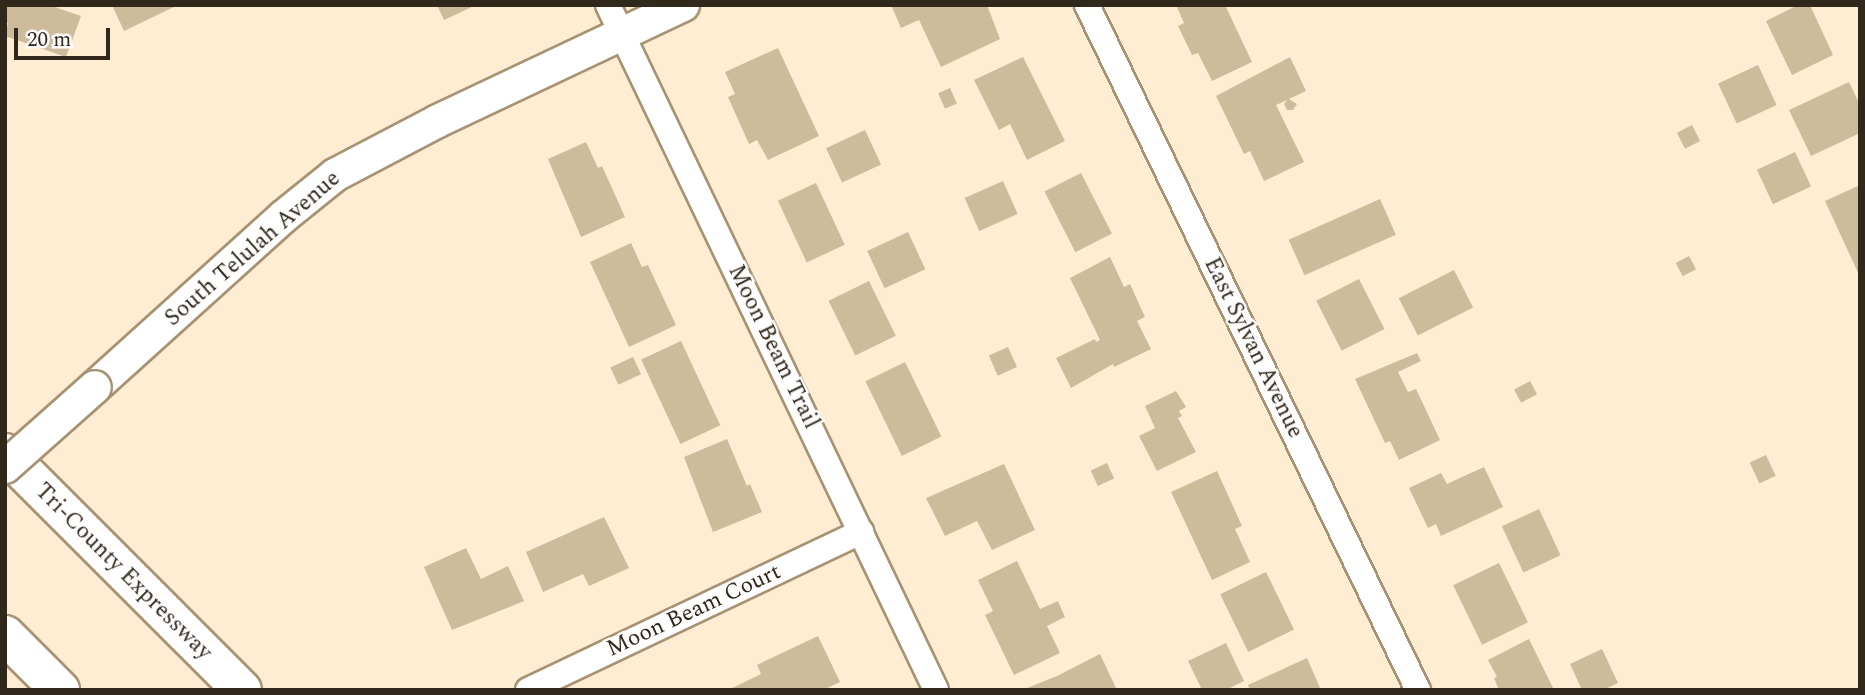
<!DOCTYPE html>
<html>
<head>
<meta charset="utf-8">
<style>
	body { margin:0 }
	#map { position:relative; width:1865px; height:695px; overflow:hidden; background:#feedd2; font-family:Spectral,serif }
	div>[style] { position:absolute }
	.building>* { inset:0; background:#cebb9b; transform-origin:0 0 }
	.roads { filter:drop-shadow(2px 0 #a79373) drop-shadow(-2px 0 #a79373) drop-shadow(0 2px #a79373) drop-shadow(0 -2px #a79373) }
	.minor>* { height:24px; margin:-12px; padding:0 12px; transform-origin:12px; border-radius:12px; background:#fff }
	.tertiary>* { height:32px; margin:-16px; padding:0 16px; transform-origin:16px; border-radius:16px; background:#fff }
	.motorway>* { height:38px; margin:-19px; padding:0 19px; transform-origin:19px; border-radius:19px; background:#fff }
	.bridges { filter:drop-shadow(2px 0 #a79373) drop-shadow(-2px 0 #a79373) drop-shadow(0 2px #a79373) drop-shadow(0 -2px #a79373) }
	.tertiary-bridge>* { height:32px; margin:-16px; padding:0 16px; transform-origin:16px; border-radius:16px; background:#fff }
	span { translate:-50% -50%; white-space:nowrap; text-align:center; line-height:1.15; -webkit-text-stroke:5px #fdfdfd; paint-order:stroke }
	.street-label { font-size:23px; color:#30281b }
	.frame { position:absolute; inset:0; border:7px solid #30281b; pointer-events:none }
	.scale { position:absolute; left:14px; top:28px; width:96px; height:32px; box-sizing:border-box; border:4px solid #30281b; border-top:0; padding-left:9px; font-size:21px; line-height:24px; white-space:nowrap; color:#30281b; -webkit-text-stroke:5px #fdfdfd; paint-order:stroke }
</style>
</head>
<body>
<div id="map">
	<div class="building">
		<i style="clip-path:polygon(5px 5px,49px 5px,81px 16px,66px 57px,5px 36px,8px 23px,5px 22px)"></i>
		<i style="clip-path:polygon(112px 5px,178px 5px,124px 31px)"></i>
		<i style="clip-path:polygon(437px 5px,476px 5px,444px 20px)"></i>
		<i style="clip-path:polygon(895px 5px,987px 5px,1000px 39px,941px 67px,919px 20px,901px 28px,892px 7px)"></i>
		<i style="clip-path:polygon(1176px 5px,1225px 5px,1252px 62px,1212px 81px,1198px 53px,1192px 55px,1178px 26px,1184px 23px)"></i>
		<i style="clip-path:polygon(1798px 5px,1810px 5px,1833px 55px,1792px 75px,1766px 21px)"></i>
		<i style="clip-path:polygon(778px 48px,819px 136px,768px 160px,757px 140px,749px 144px,728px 97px,735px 94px,725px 72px)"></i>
		<i style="clip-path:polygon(1023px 57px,1065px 141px,1027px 160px,1010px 124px,999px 130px,974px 80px)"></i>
		<i style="clip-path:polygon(1290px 57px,1306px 91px,1289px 99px,1297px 104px,1293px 110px,1287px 110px,1284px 104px,1287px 100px,1276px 105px,1304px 162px,1264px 181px,1250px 151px,1244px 154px,1216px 96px)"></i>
		<i style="left:1758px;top:65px;width:44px;height:44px;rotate:65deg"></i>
		<i style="clip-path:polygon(1849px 82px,1860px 105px,1860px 133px,1811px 156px,1789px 110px)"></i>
		<i style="left:950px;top:88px;width:17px;height:13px;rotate:66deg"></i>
		<i style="left:1692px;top:125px;width:18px;height:17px;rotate:63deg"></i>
		<i style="left:865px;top:130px;width:38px;height:43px;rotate:65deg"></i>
		<i style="clip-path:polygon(586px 142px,598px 168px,602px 166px,625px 217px,581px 237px,548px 159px)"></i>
		<i style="left:1795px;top:152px;width:38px;height:42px;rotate:65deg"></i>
		<i style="left:1081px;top:173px;width:68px;height:41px;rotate:63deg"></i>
		<i style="left:1003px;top:181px;width:36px;height:42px;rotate:66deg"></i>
		<i style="left:816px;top:183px;width:68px;height:42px;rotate:65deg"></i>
		<i style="clip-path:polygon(1860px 185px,1860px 277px,1825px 201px)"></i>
		<i style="left:1380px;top:199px;width:39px;height:100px;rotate:66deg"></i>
		<i style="left:908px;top:232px;width:41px;height:45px;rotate:65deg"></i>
		<i style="clip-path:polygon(631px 243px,642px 267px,648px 265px,676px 325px,629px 347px,590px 262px)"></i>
		<i style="left:1689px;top:256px;width:15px;height:15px;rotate:62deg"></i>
		<i style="clip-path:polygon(1110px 257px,1124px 287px,1130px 284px,1145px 317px,1137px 321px,1151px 349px,1114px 367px,1113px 364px,1071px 388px,1056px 358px,1095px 339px,1096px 342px,1100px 340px,1070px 278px)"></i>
		<i style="left:1454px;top:270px;width:42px;height:62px;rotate:63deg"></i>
		<i style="left:1359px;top:279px;width:56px;height:48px;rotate:63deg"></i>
		<i style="left:869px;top:281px;width:61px;height:45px;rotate:64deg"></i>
		<i style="left:681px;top:341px;width:93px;height:44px;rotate:65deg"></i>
		<i style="left:1008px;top:347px;width:22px;height:21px;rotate:66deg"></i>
		<i style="clip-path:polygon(1417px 353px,1421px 361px,1398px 372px,1408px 392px,1416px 389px,1440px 440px,1399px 460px,1390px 441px,1385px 443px,1355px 379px)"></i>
		<i style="left:633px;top:357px;width:19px;height:25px;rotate:65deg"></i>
		<i style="left:905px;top:362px;width:83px;height:44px;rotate:64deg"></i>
		<i style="left:1530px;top:381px;width:15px;height:18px;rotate:62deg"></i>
		<i style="clip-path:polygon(1176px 391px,1186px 407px,1179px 411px,1182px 416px,1178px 418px,1196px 452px,1157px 471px,1139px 436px,1155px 428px,1145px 406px)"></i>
		<i style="clip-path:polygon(727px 439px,747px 486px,750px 484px,762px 512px,713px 532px,684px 457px)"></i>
		<i style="left:1766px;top:455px;width:23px;height:18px;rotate:65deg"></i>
		<i style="left:1107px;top:463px;width:17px;height:18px;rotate:65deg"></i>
		<i style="clip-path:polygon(1004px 464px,1035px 530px,992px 550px,977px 521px,945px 536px,926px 498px)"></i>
		<i style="clip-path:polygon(1484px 467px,1503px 507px,1441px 536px,1436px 524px,1428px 528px,1409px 488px,1441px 473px,1447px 484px)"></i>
		<i style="clip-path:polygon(1217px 471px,1242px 526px,1235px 529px,1250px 562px,1212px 580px,1171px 492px)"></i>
		<i style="left:1539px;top:509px;width:51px;height:41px;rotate:65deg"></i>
		<i style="clip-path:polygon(604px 517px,629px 568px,589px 586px,583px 574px,543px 592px,526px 552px)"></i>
		<i style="clip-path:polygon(466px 548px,481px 579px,508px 566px,524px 601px,452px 630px,424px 567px)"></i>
		<i style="clip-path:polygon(1017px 561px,1040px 609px,1058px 601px,1065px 617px,1047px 626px,1060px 653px,1014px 675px,985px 615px,993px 611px,978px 580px)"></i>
		<i style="left:1499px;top:563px;width:66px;height:51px;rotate:64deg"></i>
		<i style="left:1266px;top:572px;width:64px;height:51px;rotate:64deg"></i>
		<i style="clip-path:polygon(818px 636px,840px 682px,823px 690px,728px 690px,761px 674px,757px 665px)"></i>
		<i style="clip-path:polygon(1529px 639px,1554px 690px,1499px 690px,1494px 678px,1497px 677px,1488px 660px)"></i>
		<i style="clip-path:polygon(1226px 643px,1244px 681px,1226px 690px,1202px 690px,1188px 661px)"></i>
		<i style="clip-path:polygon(1602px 649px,1618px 683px,1603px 690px,1582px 690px,1570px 664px)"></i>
		<i style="clip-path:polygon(1100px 654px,1117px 690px,1022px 690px,1057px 676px)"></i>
		<i style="clip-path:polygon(1307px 658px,1321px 690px,1250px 690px,1248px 685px)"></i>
	</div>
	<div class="roads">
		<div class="minor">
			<i style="left:608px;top:5px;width:759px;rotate:64.41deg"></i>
			<i style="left:1087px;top:5px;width:761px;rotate:64.21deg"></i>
			<i style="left:528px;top:690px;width:369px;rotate:-25.4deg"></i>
		</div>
		<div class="tertiary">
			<i style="left:95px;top:387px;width:253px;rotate:-42.1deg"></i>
			<i style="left:283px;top:217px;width:67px;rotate:-38.9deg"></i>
			<i style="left:335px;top:175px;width:116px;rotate:-27.7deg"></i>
			<i style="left:438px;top:121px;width:271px;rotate:-25.3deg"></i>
		</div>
		<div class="motorway">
			<i style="left:5px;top:453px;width:335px;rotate:45deg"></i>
			<i style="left:5px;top:635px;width:78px;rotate:45deg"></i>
		</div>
	</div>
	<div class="bridges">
		<div class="tertiary-bridge">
			<i style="left:5px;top:467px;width:120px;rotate:-41.6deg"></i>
		</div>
	</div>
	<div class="street-label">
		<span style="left:253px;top:249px;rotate:-41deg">South Telulah Avenue</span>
		<span style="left:773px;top:347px;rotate:64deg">Moon Beam Trail</span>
		<span style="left:1253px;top:348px;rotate:64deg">East Sylvan Avenue</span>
		<span style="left:123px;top:572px;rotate:45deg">Tri-County Expressway</span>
		<span style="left:694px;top:611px;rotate:-25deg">Moon Beam Court</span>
	</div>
	<div class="frame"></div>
	<div class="scale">20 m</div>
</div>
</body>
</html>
